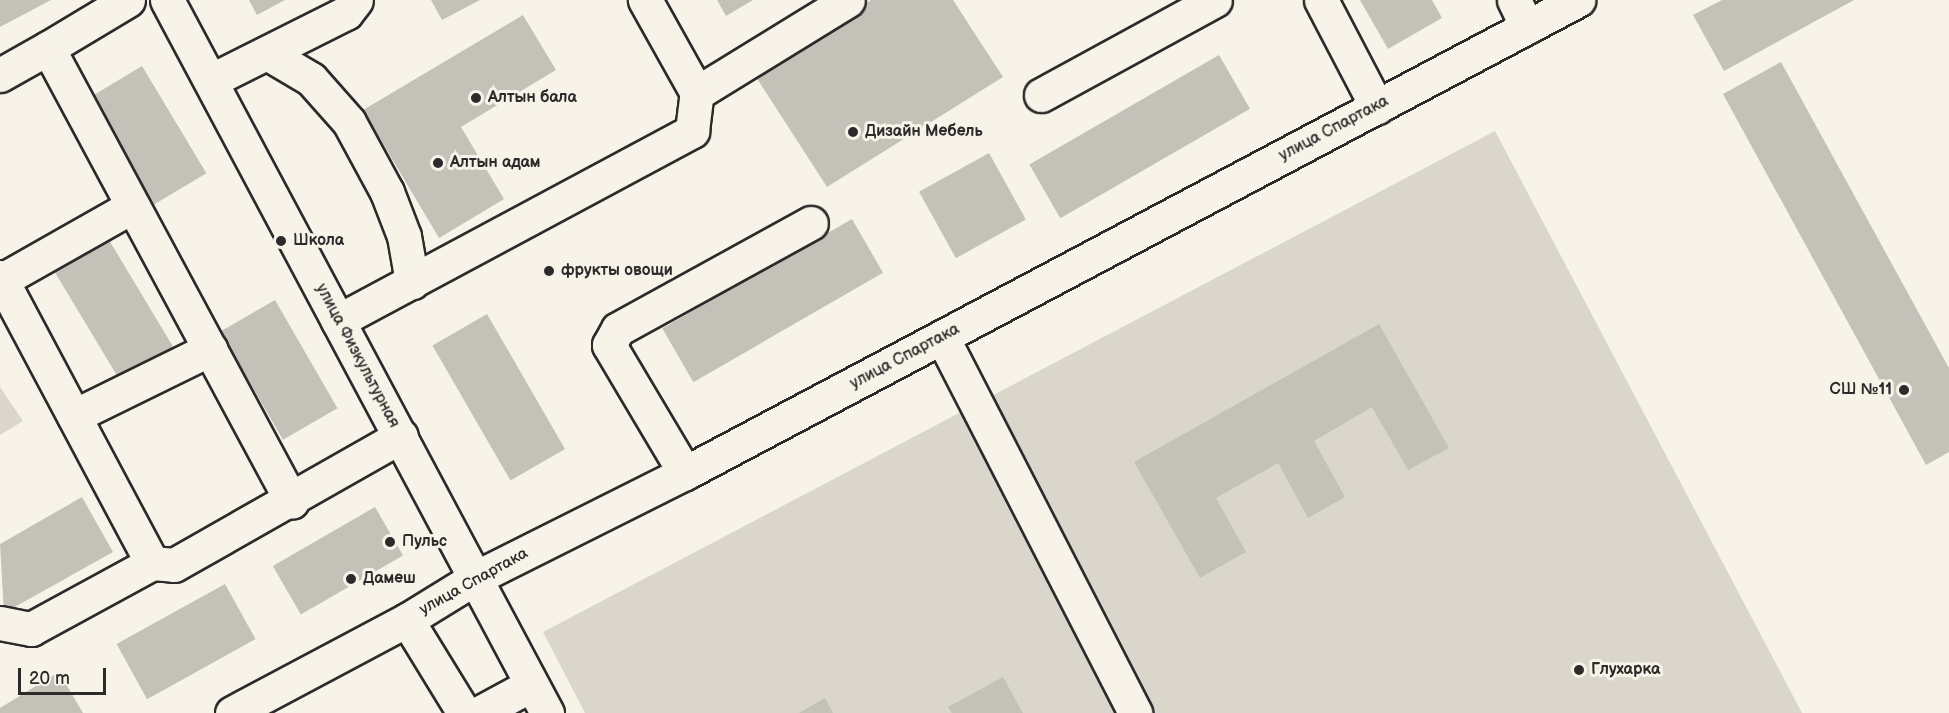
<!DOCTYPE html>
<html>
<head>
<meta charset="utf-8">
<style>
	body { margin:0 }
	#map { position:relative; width:1949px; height:713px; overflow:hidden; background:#f7f3e8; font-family:"Balsamiq Sans",sans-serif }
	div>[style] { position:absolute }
	.green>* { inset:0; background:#dad6cc }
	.building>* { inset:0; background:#c4c1b9; transform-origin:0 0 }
	.roads { filter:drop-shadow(2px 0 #2b2b2b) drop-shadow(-2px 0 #2b2b2b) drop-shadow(0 2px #2b2b2b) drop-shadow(0 -2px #2b2b2b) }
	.minor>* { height:33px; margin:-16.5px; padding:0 16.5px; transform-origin:16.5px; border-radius:16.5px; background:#f7f3e8 }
	.dots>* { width:16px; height:16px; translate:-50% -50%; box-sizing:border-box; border:3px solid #f7f3e8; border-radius:50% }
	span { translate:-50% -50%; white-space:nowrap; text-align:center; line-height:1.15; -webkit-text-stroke:6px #f7f3e8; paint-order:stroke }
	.poi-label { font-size:16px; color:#2b2b2b; font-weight:700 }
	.left { translate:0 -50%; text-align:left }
	.right { translate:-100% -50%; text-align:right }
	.street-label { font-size:16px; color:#2b2b2b }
	.scale { position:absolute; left:18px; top:668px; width:88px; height:27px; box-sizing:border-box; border:3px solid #2b2b2b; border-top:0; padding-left:8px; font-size:18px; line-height:21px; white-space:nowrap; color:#2b2b2b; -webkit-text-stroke:4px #f7f3e8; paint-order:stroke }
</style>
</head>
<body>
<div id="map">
	<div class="green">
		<i style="clip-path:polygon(1495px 131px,1802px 713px,585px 713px,543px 632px)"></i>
		<i style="clip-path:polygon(0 387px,23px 421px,0 435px)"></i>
	</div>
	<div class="building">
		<i style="clip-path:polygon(0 0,51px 0,0 27px)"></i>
		<i style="clip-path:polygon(249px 0,285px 0,257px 15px)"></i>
		<i style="clip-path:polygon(431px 0,480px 0,442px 20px)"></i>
		<i style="clip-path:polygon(717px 0,753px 0,726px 16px)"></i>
		<i style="clip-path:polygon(871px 0,953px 0,1003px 77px,827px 187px,756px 77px)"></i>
		<i style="clip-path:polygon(1360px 0,1432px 0,1442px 18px,1388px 49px)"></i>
		<i style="clip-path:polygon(1722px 0,1854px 0,1724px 71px,1693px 15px)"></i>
		<i style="clip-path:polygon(523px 15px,556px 70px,461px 127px,504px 199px,439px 238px,363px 110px)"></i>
		<i style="left:1219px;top:55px;width:62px;height:219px;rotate:60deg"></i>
		<i style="clip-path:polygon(1781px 62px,1949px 368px,1949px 452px,1926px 465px,1723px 94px)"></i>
		<i style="left:142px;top:66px;width:125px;height:62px;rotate:59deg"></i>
		<i style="left:989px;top:153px;width:76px;height:80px;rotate:61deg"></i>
		<i style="left:852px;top:219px;width:62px;height:219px;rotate:60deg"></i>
		<i style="left:109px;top:240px;width:125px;height:63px;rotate:59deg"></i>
		<i style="left:275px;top:300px;width:125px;height:63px;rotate:60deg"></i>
		<i style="left:487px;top:314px;width:156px;height:63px;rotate:60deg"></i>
		<i style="clip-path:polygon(1379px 324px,1449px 448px,1408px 470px,1372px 407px,1314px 441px,1345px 497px,1308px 518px,1278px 463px,1216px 498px,1246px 552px,1200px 578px,1134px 462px)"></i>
		<i style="clip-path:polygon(82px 497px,113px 552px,4px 613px,0 544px)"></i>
		<i style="left:375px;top:507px;width:56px;height:118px;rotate:60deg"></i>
		<i style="left:225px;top:584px;width:63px;height:124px;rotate:61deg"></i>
		<i style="clip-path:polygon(59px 672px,83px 713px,0 713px,0 708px)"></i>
		<i style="clip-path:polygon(1003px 677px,1023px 713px,952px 713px,948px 707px)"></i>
		<i style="clip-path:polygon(825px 698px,833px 713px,799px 713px)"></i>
	</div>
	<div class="roads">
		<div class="minor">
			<i style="left:128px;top:0;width:93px;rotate:149deg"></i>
			<i style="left:48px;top:48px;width:515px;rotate:61.74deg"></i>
			<i style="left:167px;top:0;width:808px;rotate:61.94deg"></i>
			<i style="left:1321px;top:0;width:121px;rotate:62.4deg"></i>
			<i style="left:1514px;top:0;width:30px;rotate:64deg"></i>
			<i style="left:267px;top:53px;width:51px;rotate:30.6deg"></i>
			<i style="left:311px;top:79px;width:57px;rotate:48.5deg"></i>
			<i style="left:349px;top:122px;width:80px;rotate:61.5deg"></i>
			<i style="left:387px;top:192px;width:47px;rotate:68.9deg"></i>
			<i style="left:404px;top:236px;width:47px;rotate:80.1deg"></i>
			<i style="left:0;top:75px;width:55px;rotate:-29.4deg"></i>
			<i style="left:212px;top:80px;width:150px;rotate:-26.6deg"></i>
			<i style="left:346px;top:13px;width:16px;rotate:-52deg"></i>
			<i style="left:697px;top:93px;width:177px;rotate:-31.6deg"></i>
			<i style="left:1041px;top:95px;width:198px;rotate:-28.6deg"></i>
			<i style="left:0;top:277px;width:324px;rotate:62deg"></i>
			<i style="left:2px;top:280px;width:150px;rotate:-29.5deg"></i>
			<i style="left:338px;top:321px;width:402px;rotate:-28.2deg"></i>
			<i style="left:692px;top:131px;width:38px;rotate:-83deg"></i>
			<i style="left:697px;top:93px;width:107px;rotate:-119.2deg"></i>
			<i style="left:942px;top:337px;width:423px;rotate:62.8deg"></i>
			<i style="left:74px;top:416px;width:152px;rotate:-26.2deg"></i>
			<i style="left:685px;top:473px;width:149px;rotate:-120.7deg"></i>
			<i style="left:609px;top:345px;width:18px;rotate:-61deg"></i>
			<i style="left:618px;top:329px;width:220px;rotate:-28.8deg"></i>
			<i style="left:407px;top:620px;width:109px;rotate:58.5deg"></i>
			<i style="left:0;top:623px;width:32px;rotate:11deg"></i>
			<i style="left:31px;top:629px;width:138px;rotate:-28.6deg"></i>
			<i style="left:152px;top:563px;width:22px;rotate:5deg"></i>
			<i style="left:174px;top:565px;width:261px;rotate:-29.6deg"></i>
			<i style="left:232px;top:713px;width:198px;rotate:-28deg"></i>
			<i style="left:407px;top:620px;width:82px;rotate:-31.6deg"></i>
			<i style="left:477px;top:577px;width:233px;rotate:-26.6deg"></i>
			<i style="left:685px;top:473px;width:1011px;rotate:-27.91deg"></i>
			<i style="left:479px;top:713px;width:59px;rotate:-28.3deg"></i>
		</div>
	</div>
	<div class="dots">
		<i style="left:476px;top:98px;background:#2b2b2b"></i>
		<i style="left:853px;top:132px;background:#2b2b2b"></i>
		<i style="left:438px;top:163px;background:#2b2b2b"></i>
		<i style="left:281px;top:241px;background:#2b2b2b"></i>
		<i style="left:549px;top:271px;background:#2b2b2b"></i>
		<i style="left:1904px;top:390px;background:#2b2b2b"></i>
		<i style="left:390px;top:542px;background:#2b2b2b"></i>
		<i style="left:351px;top:579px;background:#2b2b2b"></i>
		<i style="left:1579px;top:670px;background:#2b2b2b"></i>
	</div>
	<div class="poi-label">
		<span class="left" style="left:488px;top:98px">Алтын бала</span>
		<span class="left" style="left:865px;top:132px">Дизайн Мебель</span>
		<span class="left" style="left:450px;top:163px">Алтын адам</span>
		<span class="left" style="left:293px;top:241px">Школа</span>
		<span class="left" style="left:561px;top:271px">фрукты овощи</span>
		<span class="right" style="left:1892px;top:390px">СШ №11</span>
		<span class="left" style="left:402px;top:542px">Пульс</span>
		<span class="left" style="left:363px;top:579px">Дамеш</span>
		<span class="left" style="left:1591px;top:670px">Глухарка</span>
	</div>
	<div class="street-label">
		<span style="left:1334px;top:129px;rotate:-28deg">улица Спартака</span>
		<span style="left:357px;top:356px;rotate:62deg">улица Физкультурная</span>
		<span style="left:905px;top:357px;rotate:-28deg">улица Спартака</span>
		<span style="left:474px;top:582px;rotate:-29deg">улица Спартака</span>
	</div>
	<div class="scale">20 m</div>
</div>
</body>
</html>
